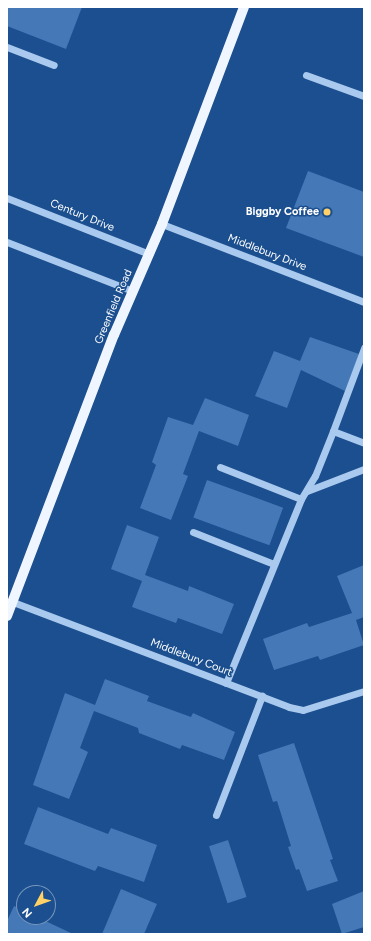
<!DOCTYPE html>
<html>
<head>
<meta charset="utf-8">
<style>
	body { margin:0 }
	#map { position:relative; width:371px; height:941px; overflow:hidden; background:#1b4f8f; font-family:Figtree,sans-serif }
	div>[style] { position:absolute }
	.building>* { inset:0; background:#4478b7; transform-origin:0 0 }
	.minor>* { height:7px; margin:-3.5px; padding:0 3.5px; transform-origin:3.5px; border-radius:3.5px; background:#a9c9ee }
	.major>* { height:10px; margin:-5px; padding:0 5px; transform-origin:5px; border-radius:5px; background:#f0f6ff }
	.dots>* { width:11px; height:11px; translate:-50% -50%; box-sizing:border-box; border:2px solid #1b4f8f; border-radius:50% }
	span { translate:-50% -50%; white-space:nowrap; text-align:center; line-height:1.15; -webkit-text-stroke:3px #1b4f8f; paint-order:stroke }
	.poi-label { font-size:11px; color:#fff; font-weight:700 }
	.right { translate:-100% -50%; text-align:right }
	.street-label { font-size:11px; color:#fff }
	.frame { position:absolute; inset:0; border:8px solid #fff; pointer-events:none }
	.north { position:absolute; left:16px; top:885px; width:40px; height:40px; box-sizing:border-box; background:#1b4f8f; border:1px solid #7695bc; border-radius:50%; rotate:229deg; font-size:11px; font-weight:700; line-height:16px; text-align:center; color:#fff }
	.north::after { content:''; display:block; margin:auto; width:14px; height:18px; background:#ffd166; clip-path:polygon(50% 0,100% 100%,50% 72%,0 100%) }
</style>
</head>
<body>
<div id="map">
	<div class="building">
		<i style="clip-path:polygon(7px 7px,82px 7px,66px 49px,7px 26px)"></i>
		<i style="clip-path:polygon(308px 171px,364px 192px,364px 257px,286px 228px)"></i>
		<i style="clip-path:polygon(310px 337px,359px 354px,345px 391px,301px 370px,287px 408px,255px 396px,274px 351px,300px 361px)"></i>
		<i style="clip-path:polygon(205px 398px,249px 415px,238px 446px,199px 431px,183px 474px,188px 476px,171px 520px,140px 508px,156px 465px,152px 462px,168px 417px,193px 425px)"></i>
		<i style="left:207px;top:480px;width:81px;height:40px;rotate:20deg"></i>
		<i style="clip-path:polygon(127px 525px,159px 537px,145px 575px,188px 591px,189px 586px,234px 604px,222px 634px,178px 618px,176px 623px,132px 607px,142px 581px,111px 569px)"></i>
		<i style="clip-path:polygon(364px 565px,364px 617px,356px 620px,364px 645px,320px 660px,318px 656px,274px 670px,263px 639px,307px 623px,309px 627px,352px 613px,337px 576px)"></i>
		<i style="clip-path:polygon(105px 679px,149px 696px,147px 701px,191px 717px,193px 713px,235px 732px,224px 760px,182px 745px,180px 749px,139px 733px,138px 728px,94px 711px,80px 748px,88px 752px,69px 799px,33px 785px,65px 693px,95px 705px)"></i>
		<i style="clip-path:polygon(294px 743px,333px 859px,330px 860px,338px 881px,307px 891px,299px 869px,296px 870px,288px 847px,291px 846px,277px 801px,273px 802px,258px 755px)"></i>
		<i style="clip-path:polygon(38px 807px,108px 834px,111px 828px,157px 845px,144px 882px,98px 866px,95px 871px,24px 844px)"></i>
		<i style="left:228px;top:840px;width:60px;height:20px;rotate:72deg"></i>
		<i style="clip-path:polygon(121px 889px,157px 904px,144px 934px,102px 934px)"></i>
		<i style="clip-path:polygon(364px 891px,364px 927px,342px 934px,332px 904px)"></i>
		<i style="clip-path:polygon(14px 906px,24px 910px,24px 917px,37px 917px,73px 934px,7px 934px,7px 921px)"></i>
	</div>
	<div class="minor">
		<i style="left:7px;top:47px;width:50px;rotate:21deg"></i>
		<i style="left:306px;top:75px;width:62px;rotate:19.9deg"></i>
		<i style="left:7px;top:198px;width:153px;rotate:21.5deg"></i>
		<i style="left:162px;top:224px;width:217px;rotate:21.1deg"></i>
		<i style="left:7px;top:242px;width:135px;rotate:21.3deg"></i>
		<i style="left:333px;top:431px;width:89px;rotate:-69.5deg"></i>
		<i style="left:220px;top:467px;width:87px;rotate:21.6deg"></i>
		<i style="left:307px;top:491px;width:61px;rotate:-21.1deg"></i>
		<i style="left:193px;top:532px;width:87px;rotate:21.6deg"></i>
		<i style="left:13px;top:602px;width:295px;rotate:20.8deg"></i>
		<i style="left:289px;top:707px;width:14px;rotate:12deg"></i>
		<i style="left:303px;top:710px;width:64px;rotate:-17.3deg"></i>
		<i style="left:226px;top:683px;width:199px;rotate:-67.8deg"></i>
		<i style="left:301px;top:499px;width:27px;rotate:-59deg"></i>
		<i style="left:315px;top:476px;width:48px;rotate:-68.2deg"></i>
		<i style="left:333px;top:431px;width:33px;rotate:21deg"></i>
		<i style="left:216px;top:815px;width:128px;rotate:-68.9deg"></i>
	</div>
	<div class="major">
		<i style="left:7px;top:616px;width:301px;rotate:-69.2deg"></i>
		<i style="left:114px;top:335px;width:121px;rotate:-66.6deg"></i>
		<i style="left:162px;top:224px;width:232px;rotate:-69.3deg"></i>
	</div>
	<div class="dots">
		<i style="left:327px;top:212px;background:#ffd166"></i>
	</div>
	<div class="poi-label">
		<span class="right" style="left:319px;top:212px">Biggby Coffee</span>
	</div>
	<div class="street-label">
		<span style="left:82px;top:216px;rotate:22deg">Century Drive</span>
		<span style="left:267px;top:253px;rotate:21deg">Middlebury Drive</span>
		<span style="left:114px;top:307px;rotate:-67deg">Greenfield Road</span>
		<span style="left:191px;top:658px;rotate:21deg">Middlebury Court</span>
	</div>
	<div class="frame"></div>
	<div class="north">N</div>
</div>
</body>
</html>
